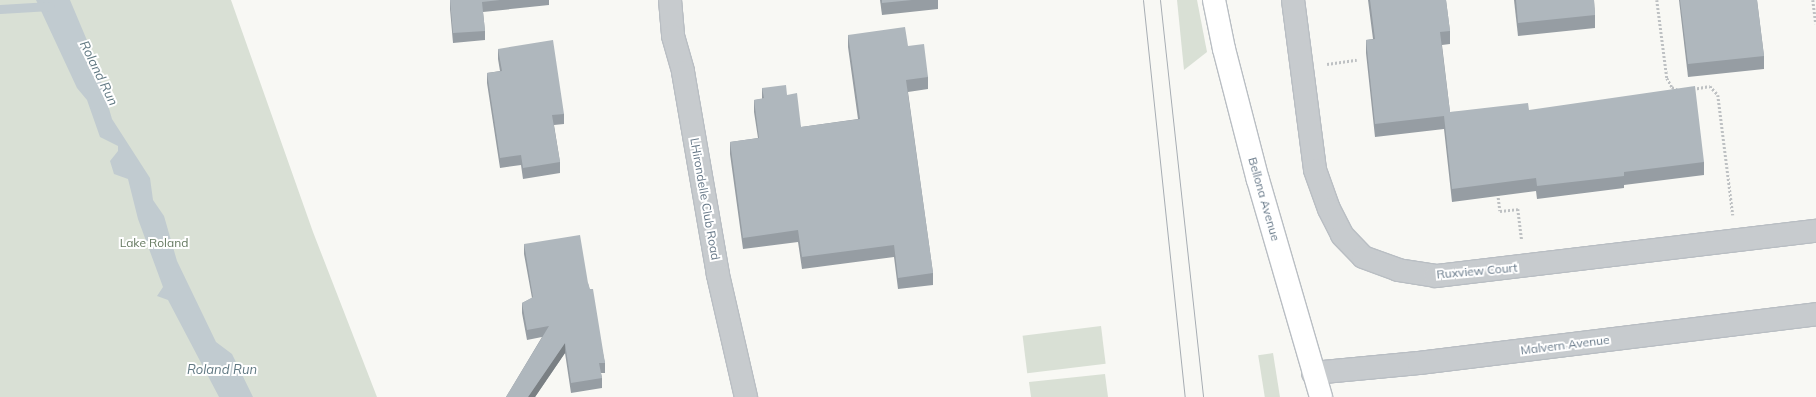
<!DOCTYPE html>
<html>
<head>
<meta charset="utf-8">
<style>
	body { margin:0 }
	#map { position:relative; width:1816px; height:397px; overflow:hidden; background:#f8f8f4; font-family:Mulish,sans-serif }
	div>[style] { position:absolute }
	.green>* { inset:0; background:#d9e0d5; transform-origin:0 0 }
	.water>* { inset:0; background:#c1cbd0 }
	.stream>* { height:9px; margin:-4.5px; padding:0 4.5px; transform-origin:4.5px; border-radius:4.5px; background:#c1cbd0 }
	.path>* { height:2.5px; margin-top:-1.25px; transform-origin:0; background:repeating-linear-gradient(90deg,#bec1c3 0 2px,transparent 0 4px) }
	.roads { filter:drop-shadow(1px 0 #b9bec3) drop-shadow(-1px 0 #b9bec3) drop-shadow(0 1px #b9bec3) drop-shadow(0 -1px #b9bec3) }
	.minor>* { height:22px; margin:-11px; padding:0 11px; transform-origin:11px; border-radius:11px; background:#c7cbce }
	.secondary>* { height:22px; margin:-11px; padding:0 11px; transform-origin:11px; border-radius:11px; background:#fff }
	.tram>* { height:1px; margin:-0.5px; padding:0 0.5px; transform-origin:0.5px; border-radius:0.5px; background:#a7adb3 }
	.wall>* { inset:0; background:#969da3 }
	.shaded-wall>* { inset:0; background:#7a8084 }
	.building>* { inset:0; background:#afb7bd }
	span { translate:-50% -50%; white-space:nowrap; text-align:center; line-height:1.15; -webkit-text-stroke:4px #fff; paint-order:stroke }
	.street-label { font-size:12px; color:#657787 }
	.park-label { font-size:12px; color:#657960 }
	.water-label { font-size:13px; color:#617983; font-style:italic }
</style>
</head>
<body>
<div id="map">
	<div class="green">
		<i style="clip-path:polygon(0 0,231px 0,313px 232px,377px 397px,0 397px)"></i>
		<i style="clip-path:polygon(1177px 0,1197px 0,1207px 52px,1184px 70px)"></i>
		<i style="left:1101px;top:326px;width:38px;height:79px;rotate:83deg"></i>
		<i style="left:1273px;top:353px;width:45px;height:15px;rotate:81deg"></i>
		<i style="clip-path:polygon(1105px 374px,1108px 397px,1031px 397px,1029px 382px)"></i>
	</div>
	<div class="water">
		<i style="clip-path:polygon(36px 0,70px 0,94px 57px,112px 119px,150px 178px,153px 200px,164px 216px,177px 261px,216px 342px,232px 354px,253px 397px,219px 397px,168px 300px,157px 296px,163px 287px,138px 219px,128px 179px,114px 174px,110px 161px,118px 151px,118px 146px,100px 137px,87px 100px,77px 88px)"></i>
	</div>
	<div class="stream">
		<i style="left:0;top:9px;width:50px;rotate:-3.4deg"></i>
	</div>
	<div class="path">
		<i style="left:1657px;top:0;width:79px;rotate:82.7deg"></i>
		<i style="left:1667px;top:78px;width:10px;rotate:61deg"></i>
		<i style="left:1672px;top:87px;width:7px;rotate:27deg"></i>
		<i style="left:1813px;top:0;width:24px;rotate:83deg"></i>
		<i style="left:1327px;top:64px;width:30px;rotate:-8deg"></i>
		<i style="left:1693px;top:89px;width:17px;rotate:-10deg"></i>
		<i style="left:1710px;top:86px;width:12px;rotate:48deg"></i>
		<i style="left:1718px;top:95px;width:121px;rotate:82.9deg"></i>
		<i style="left:1498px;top:194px;width:17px;rotate:83deg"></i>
		<i style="left:1500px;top:211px;width:18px;rotate:-6deg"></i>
		<i style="left:1518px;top:209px;width:31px;rotate:83deg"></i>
	</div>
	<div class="roads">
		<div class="minor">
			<i style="left:670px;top:0;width:36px;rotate:85deg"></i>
			<i style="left:673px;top:36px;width:37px;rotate:74deg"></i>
			<i style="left:683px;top:72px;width:206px;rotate:80.2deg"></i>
			<i style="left:718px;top:275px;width:125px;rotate:77.1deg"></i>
			<i style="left:1293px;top:0;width:171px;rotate:82.6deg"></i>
			<i style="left:1315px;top:170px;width:41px;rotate:70.3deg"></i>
			<i style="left:1329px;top:209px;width:29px;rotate:63deg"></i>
			<i style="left:1342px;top:235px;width:30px;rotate:46deg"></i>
			<i style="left:1363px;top:257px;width:37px;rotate:20deg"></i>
			<i style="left:1398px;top:270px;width:38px;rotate:9deg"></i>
			<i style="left:1436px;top:276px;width:383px;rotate:-6.8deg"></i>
			<i style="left:1313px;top:373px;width:106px;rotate:-5.4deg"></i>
			<i style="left:1419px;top:363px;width:400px;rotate:-7deg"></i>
		</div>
		<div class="secondary">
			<i style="left:1214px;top:0;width:50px;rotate:78.5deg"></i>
			<i style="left:1224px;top:49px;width:135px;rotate:75.5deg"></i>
			<i style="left:1258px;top:180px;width:226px;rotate:73.8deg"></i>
		</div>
	</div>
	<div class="tram">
		<i style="left:1143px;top:0;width:399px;rotate:84deg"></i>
		<i style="left:1160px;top:0;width:399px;rotate:83.8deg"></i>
	</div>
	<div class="wall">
		<i style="clip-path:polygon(450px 0,549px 0,549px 5px,483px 12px,485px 31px,485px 40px,453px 43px,450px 9px)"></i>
		<i style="clip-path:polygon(880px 0,938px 0,938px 9px,882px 15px)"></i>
		<i style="clip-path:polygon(1368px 0,1446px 0,1450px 31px,1450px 44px,1442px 45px,1450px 112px,1529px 110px,1704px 162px,1704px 175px,1624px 185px,1624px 188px,1537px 199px,1536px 191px,1452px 202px,1444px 129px,1375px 137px,1366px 53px,1366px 40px,1373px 39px)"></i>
		<i style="clip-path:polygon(1514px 0,1594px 0,1595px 15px,1595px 28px,1518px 36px)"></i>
		<i style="clip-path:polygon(1679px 0,1757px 0,1764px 56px,1764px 69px,1688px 77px)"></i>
		<i style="clip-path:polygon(848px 35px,908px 46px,928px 77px,928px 89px,908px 92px,933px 273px,933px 285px,898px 289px,894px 257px,802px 269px,798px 242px,743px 249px,730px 154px,730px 142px,758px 138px,754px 112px,754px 100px,762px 99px,762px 88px,787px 95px,801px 127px,858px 119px,848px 47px)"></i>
		<i style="clip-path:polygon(498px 49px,564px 114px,564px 124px,554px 125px,560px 162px,560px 173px,523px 179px,521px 165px,500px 168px,487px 83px,487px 73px,500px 71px,498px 59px)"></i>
		<i style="clip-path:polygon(524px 244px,588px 283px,605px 363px,605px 373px,601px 373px,602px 378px,602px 388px,571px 393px,565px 353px,535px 397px,506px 397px,542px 337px,527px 340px,522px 313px,522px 303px,532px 298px,524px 254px)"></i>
	</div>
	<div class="shaded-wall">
		<i style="clip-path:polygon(565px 343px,565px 353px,535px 397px,528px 397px)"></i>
	</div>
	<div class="building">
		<i style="clip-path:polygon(450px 0,500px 0,482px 2px,485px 31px,453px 33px)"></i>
		<i style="clip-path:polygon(882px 0,912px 0,882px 3px)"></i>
		<i style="clip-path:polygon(1370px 0,1446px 0,1450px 31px,1440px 32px,1450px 112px,1528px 103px,1529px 110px,1695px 86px,1704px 162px,1624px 172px,1624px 176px,1537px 186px,1536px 178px,1452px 189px,1444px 116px,1375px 124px,1366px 40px,1375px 39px)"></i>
		<i style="clip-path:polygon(1516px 0,1594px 0,1595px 15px,1518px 23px)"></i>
		<i style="clip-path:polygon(1680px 0,1757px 0,1764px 56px,1688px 64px)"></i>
		<i style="clip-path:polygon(905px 27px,908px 46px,924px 44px,928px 77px,906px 80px,933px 273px,898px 278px,894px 245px,802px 257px,798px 230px,743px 238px,730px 142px,759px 138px,754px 100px,764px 98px,762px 88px,786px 85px,787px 95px,797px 93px,801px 127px,860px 119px,848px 35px)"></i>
		<i style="clip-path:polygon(553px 40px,564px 114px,552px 115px,560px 162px,523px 168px,521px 155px,500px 158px,487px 73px,502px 71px,498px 49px)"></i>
		<i style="clip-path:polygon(580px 235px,588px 283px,590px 289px,593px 289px,605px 363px,599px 363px,602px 378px,571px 383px,565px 343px,528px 397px,506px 397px,549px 326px,527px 330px,522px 303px,533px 297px,524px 244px)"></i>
	</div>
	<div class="street-label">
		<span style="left:705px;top:199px;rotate:80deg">LHirondelle Club Road</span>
		<span style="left:1264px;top:199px;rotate:74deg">Bellona Avenue</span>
		<span style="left:1477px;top:271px;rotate:-5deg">Ruxview Court</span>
		<span style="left:1565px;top:345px;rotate:-7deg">Malvern Avenue</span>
	</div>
	<div class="park-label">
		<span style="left:154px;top:243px">Lake Roland</span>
	</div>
	<div class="water-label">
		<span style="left:99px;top:73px;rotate:64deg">Roland Run</span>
		<span style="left:222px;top:369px">Roland Run</span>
	</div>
</div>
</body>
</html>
